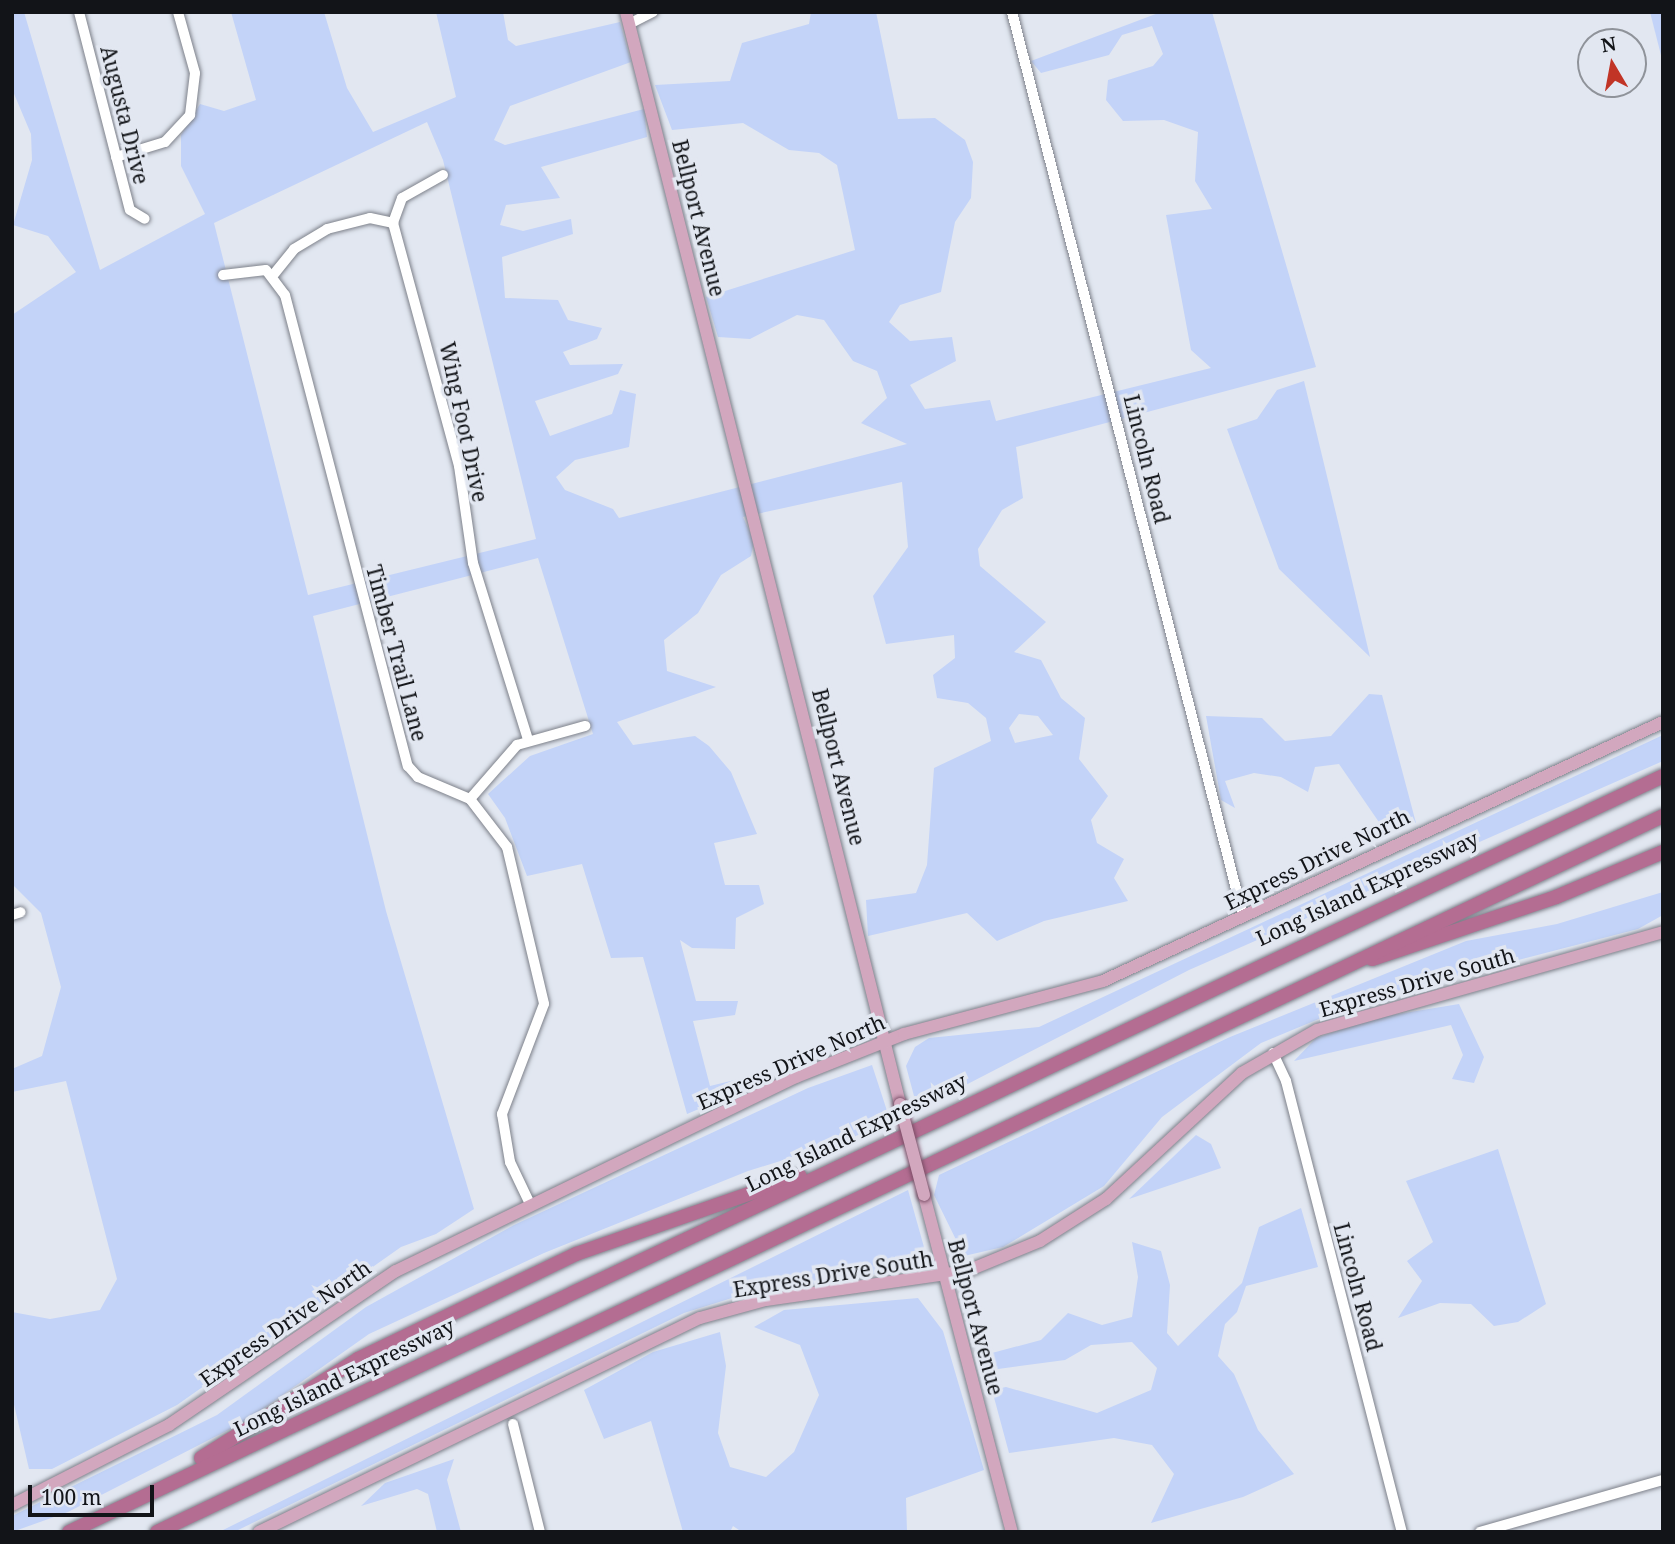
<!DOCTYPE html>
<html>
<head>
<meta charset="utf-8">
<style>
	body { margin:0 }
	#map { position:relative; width:1675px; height:1544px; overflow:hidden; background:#e2e7f1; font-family:"Noto Serif",serif }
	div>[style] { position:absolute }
	.green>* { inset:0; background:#c3d3f8 }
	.roads { filter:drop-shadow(0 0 2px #7d818a) drop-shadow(0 0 2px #7d818a) }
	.minor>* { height:10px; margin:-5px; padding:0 5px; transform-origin:5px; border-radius:5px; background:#fff }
	.major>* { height:12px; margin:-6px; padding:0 6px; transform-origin:6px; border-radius:6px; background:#d2a7be }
	.highway>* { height:14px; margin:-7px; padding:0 7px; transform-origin:7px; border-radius:7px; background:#b46d92 }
	.bridges { filter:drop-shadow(0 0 2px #7b4e67) drop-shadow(0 0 2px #7b4e67) }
	.major-bridge>* { height:12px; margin:-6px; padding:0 6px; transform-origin:6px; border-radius:6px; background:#d2a7be }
	span { translate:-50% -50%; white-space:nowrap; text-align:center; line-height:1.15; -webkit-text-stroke:7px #e2e7f1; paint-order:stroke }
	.street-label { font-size:21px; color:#121418 }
	.frame { position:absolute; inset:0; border:14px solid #121418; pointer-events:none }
	.north { position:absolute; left:1577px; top:28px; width:70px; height:70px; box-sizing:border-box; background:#e2e7f1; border:2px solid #8f939a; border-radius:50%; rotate:350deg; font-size:19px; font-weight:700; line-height:28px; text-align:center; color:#121418 }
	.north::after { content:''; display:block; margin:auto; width:24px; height:32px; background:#c13426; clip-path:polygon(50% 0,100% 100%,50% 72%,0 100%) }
	.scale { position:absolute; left:28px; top:1485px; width:126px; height:32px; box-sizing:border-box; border:4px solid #121418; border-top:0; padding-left:9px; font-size:21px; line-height:24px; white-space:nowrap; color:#121418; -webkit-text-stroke:5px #e2e7f1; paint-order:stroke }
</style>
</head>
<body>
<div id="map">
	<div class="green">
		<div style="clip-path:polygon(evenodd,12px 12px,24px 12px,100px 270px,205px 214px,181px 166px,181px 135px,200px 104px,224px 111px,256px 100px,231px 12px,324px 12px,347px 88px,373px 132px,456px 97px,436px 12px,503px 12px,508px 40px,516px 46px,620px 22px,631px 62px,510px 106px,494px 140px,505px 145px,644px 109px,647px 137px,541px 167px,560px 198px,506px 205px,500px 225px,523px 231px,571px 219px,573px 234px,502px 257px,505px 298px,558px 300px,568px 320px,602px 328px,597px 339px,563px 352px,570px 365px,623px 364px,618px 374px,535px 401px,550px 436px,612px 414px,620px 390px,636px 394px,629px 447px,575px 460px,556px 477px,565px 490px,613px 509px,619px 518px,907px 444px,861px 423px,887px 398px,877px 371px,853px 361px,824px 320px,797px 315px,750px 339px,718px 337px,706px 297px,855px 250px,837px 165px,819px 153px,789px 150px,743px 123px,672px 130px,655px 85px,730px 81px,742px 43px,809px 24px,811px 12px,876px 12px,898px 119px,935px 118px,965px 140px,973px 162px,971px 198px,955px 222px,941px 292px,900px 305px,889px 322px,910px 341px,952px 337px,956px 361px,910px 385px,925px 409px,990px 400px,996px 421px,1211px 368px,1191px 350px,1166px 215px,1212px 209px,1195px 181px,1198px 132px,1164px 120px,1123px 121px,1106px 100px,1108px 80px,1153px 66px,1163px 54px,1152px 26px,1122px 35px,1109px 55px,1041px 73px,1031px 61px,1161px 12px,1212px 12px,1316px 367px,1016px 447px,1023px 498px,1002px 510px,978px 549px,980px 566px,1046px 622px,1014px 652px,1041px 660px,1061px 698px,1085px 718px,1079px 759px,1108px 796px,1091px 820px,1097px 843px,1124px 859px,1114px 878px,1128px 901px,1044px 921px,997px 941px,967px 913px,868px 936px,866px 900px,916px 893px,927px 865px,934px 768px,991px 741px,986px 718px,968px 703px,937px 698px,933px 675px,955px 658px,954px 635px,886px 644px,873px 596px,908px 547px,902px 482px,743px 517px,754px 541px,751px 556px,721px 575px,698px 613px,664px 640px,667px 671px,716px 687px,617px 722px,633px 745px,695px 736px,709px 746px,731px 772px,757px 834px,714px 843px,725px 885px,759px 885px,764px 904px,736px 918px,735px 949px,692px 948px,680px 940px,696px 1001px,738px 1001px,735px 1015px,693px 1021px,710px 1086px,755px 1075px,760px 1083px,687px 1114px,643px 957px,611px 958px,582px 864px,527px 876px,505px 818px,488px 794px,530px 756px,593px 734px,538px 558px,313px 616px,386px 911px,474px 1209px,436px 1234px,401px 1247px,177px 1405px,52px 1469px,29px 1469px,12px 1396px,12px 1312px,50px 1319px,100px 1310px,117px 1279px,66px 1081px,12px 1092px,12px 1069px,42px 1056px,61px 987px,41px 913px,12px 884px,12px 315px,76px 272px,48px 236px,13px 225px,32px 160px,31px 134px,12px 89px,12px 12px,427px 122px,443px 160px,536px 539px,308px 595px,214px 223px,427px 122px,12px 12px,1019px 714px,1038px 716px,1053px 735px,1015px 743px,1009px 728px,1019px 714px)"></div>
		<div style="clip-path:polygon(1650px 12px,1663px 12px,1663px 63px)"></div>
		<div style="clip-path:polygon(1304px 381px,1340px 530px,1370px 657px,1279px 569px,1227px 429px,1257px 419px,1277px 390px)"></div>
		<div style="clip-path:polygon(1369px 694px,1382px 695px,1416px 823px,1383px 828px,1339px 764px,1315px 767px,1308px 792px,1281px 777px,1254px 773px,1225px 781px,1235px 808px,1221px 800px,1206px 716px,1262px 718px,1285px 741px,1331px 736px)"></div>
		<div style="clip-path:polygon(1663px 735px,1663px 761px,1189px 970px,923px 1107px,914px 1096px,906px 1066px,915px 1047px,929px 1038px,1039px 1027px)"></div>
		<div style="clip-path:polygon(1663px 892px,1663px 915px,1638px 929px,1367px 999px,1261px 1043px,1162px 1117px,1104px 1186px,1003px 1247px,964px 1256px,934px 1195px,939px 1175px,1230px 1037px,1466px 941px,1557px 924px)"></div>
		<div style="clip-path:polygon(1459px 1004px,1484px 1057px,1474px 1083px,1452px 1079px,1463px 1055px,1451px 1025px,1294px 1061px,1316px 1038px,1380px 1017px)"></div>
		<div style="clip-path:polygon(872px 1065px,892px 1126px,748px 1171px,544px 1253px,369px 1334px,246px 1421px,68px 1512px,12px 1532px,12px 1516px,217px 1415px,366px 1307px,514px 1225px,808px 1088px)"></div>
		<div style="clip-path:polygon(1196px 1135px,1211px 1144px,1221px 1168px,1129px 1199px)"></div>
		<div style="clip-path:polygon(1498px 1149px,1546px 1304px,1518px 1322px,1494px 1326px,1471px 1304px,1440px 1303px,1398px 1318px,1422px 1281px,1407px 1261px,1433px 1242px,1406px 1181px)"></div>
		<div style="clip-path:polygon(908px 1190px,929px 1265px,735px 1297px,684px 1313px,234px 1532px,219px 1532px)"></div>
		<div style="clip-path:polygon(1301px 1208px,1318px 1267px,1246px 1286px,1237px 1312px,1225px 1324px,1218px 1356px,1234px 1374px,1258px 1430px,1294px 1474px,1243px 1497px,1151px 1523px,1174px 1474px,1152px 1445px,1114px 1438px,1009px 1453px,992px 1390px,1006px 1387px,1097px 1413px,1151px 1390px,1157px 1368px,1132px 1342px,1091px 1345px,1065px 1360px,991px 1370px,992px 1353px,1041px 1340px,1068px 1313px,1102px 1325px,1132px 1317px,1138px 1277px,1132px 1242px,1161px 1251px,1170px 1285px,1167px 1333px,1178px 1346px,1242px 1283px,1259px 1227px)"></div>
		<div style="clip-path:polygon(918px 1298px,943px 1331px,984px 1470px,906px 1498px,907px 1532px,742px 1532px,733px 1526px,730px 1532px,683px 1532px,651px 1421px,604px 1439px,584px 1390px,653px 1352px,720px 1332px,726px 1366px,718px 1433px,730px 1467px,766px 1477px,794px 1452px,819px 1395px,800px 1345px,754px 1327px,784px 1310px)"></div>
		<div style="clip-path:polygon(454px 1459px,447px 1480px,461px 1532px,437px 1532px,428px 1494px,417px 1489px,361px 1506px,385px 1483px)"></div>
	</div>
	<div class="roads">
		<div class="minor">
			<div style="left:79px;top:12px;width:204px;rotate:75.6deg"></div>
			<div style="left:130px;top:210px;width:17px;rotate:31deg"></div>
			<div style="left:1012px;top:12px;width:933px;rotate:75.67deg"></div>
			<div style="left:629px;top:24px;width:27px;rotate:-27deg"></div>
			<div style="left:116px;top:157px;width:51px;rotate:-17deg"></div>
			<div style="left:165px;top:142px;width:37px;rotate:-47deg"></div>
			<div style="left:190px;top:115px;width:42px;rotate:-83.2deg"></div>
			<div style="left:195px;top:73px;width:63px;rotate:-105.6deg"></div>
			<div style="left:443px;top:175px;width:47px;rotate:150.7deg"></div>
			<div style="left:402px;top:198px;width:27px;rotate:110deg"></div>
			<div style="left:393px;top:223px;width:252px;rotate:74.8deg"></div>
			<div style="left:459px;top:466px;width:98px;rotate:81.8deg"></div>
			<div style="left:473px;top:563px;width:185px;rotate:72.7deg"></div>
			<div style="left:274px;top:274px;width:32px;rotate:-51deg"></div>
			<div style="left:294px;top:249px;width:39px;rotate:-31deg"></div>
			<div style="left:327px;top:229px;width:44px;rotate:-14.3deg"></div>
			<div style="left:370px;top:218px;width:24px;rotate:12deg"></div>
			<div style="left:223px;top:275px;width:43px;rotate:-6.6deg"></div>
			<div style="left:266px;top:270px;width:31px;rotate:53deg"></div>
			<div style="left:285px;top:295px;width:487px;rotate:75.4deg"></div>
			<div style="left:408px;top:766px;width:15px;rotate:48deg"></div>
			<div style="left:418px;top:777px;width:56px;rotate:22.9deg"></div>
			<div style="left:470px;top:799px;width:61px;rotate:52.4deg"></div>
			<div style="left:507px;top:847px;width:161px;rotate:76.7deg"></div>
			<div style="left:544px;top:1004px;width:118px;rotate:110.9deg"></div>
			<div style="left:502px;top:1114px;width:49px;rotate:80.5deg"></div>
			<div style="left:510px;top:1162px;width:47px;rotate:64.5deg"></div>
			<div style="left:470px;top:799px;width:72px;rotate:-49deg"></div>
			<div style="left:517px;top:745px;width:71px;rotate:-15.6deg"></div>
			<div style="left:12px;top:915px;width:9px;rotate:-18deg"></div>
			<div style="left:1273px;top:1053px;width:31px;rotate:65deg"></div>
			<div style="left:1286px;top:1081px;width:466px;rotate:75.6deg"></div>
			<div style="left:513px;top:1424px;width:111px;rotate:76deg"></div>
			<div style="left:1480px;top:1532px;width:190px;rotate:-15.9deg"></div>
		</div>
		<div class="major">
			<div style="left:626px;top:12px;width:1126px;rotate:75.91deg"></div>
			<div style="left:924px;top:1195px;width:348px;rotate:75.4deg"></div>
			<div style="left:12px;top:1505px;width:176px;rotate:-27deg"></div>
			<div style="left:169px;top:1425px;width:274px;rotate:-34.2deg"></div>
			<div style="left:396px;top:1271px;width:445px;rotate:-25.9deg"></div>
			<div style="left:796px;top:1077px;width:116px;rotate:-21.7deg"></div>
			<div style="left:904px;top:1034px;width:206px;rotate:-14.9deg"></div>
			<div style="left:1103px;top:981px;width:617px;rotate:-24.82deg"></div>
			<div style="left:259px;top:1532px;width:490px;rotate:-25.9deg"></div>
			<div style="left:700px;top:1318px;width:68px;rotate:-15.3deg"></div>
			<div style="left:766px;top:1300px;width:203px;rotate:-8.2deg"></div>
			<div style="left:967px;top:1271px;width:79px;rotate:-22.3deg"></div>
			<div style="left:1040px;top:1241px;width:78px;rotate:-32.5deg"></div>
			<div style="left:1106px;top:1199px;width:185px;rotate:-42.8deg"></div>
			<div style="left:1242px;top:1073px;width:86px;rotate:-29.8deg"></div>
			<div style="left:1317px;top:1030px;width:360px;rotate:-15.8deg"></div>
		</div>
		<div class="highway">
			<div style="left:1372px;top:959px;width:194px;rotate:-18.6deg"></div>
			<div style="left:1556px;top:897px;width:116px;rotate:-22.8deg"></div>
			<div style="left:201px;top:1458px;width:186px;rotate:-32.2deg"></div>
			<div style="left:358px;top:1359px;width:242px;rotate:-25.7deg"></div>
			<div style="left:576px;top:1254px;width:237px;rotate:-19.2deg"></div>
			<div style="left:69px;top:1532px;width:1764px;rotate:-25.37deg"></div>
			<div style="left:157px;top:1532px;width:1668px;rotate:-25.43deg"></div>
		</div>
	</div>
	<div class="bridges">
		<div class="major-bridge">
			<div style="left:900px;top:1104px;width:94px;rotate:75.2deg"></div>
		</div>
	</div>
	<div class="street-label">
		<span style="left:125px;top:115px;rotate:76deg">Augusta Drive</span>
		<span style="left:699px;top:218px;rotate:76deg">Bellport Avenue</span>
		<span style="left:464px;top:422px;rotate:78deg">Wing Foot Drive</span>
		<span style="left:1147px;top:459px;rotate:76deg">Lincoln Road</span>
		<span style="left:397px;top:653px;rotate:75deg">Timber Trail Lane</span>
		<span style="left:839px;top:767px;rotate:76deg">Bellport Avenue</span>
		<span style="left:1317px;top:859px;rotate:-26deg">Express Drive North</span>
		<span style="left:1367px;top:888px;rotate:-25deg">Long Island Expressway</span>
		<span style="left:1417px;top:982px;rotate:-16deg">Express Drive South</span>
		<span style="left:791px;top:1062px;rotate:-24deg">Express Drive North</span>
		<span style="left:856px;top:1132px;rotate:-26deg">Long Island Expressway</span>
		<span style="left:833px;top:1274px;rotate:-9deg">Express Drive South</span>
		<span style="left:1358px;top:1287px;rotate:75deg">Lincoln Road</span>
		<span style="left:976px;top:1317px;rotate:75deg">Bellport Avenue</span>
		<span style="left:285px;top:1323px;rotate:-35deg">Express Drive North</span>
		<span style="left:344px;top:1377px;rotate:-26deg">Long Island Expressway</span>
	</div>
	<div class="frame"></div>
	<div class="north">N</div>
	<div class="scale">100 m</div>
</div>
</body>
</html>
